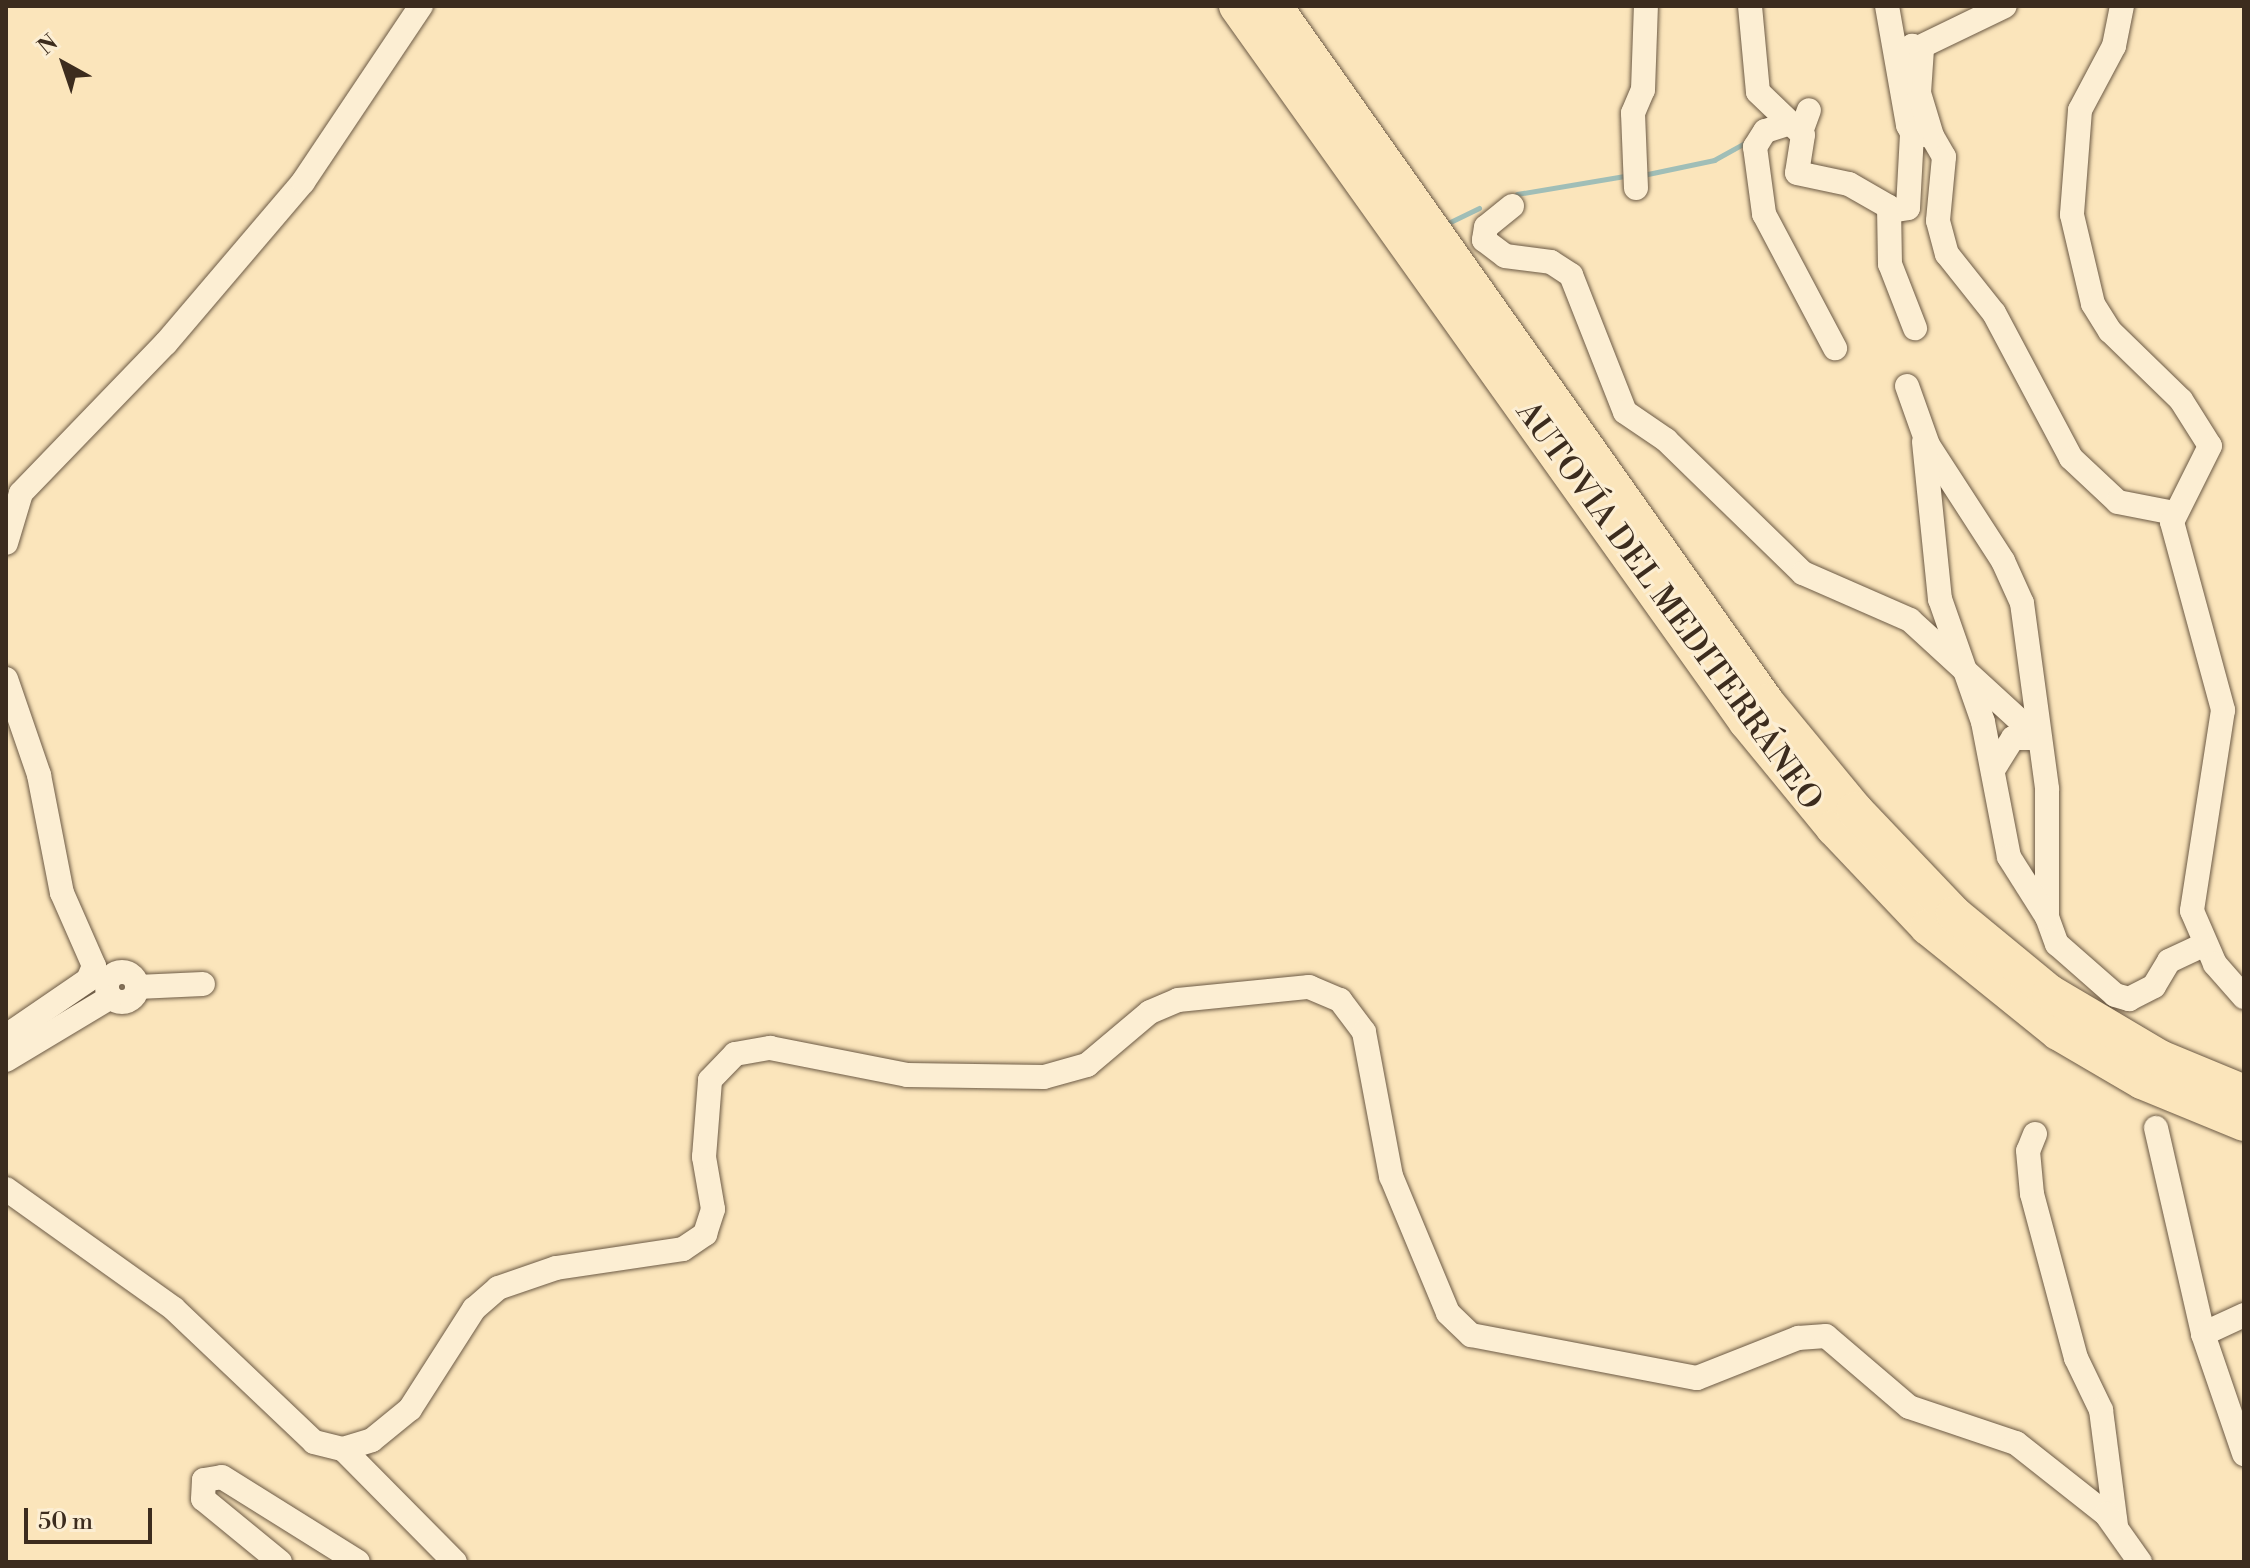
<!DOCTYPE html>
<html>
<head>
<meta charset="utf-8">
<style>
	body { margin:0 }
	#map { position:relative; width:2250px; height:1568px; overflow:hidden; background:#fbe5bb; font-family:"Libre Bodoni",serif }
	div>[style] { position:absolute }
	.stream>* { height:5px; margin:-2.5px; padding:0 2.5px; transform-origin:2.5px; border-radius:2.5px; background:#a0beb7 }
	.roads { filter:drop-shadow(0 0 2px #6c5a45) drop-shadow(0 0 2px #6c5a45) }
	.minor>* { height:24px; margin:-12px; padding:0 12px; transform-origin:12px; border-radius:12px; background:#fceed3 }
	.minor>.ring { margin:-12px; padding:0; box-sizing:content-box; background:none; border:24px solid #fceed3; border-radius:50% }
	.highway>* { height:36px; margin:-18px; padding:0 18px; transform-origin:18px; border-radius:18px; background:#fbe5bb }
	span { translate:-50% -50%; white-space:nowrap; text-align:center; line-height:1.15; -webkit-text-stroke:6px #fceed3; paint-order:stroke }
	.street-label { font-size:32px; color:#3c2c1e }
	.frame { position:absolute; inset:0; border:8px solid #3c2c1e; pointer-events:none }
	.north { position:absolute; left:24px; top:24px; width:80px; height:80px; -webkit-text-stroke:6px #fceed3; paint-order:stroke; rotate:320deg; font-size:22px; font-weight:700; line-height:32px; text-align:center; color:#3c2c1e }
	.north::after { content:''; display:block; margin:auto; width:28px; height:36px; background:#3c2c1e; clip-path:polygon(50% 0,100% 100%,50% 72%,0 100%) }
	.scale { position:absolute; left:24px; top:1508px; width:128px; height:36px; box-sizing:border-box; border:4px solid #3c2c1e; border-top:0; padding-left:10px; font-size:24px; line-height:28px; white-space:nowrap; color:#3c2c1e; -webkit-text-stroke:6px #fceed3; paint-order:stroke }
</style>
</head>
<body>
<div id="map">
	<div class="stream">
		<div style="left:1643px;top:175px;width:73px;rotate:-11.9deg"></div>
		<div style="left:1714px;top:160px;width:38px;rotate:-29deg"></div>
		<div style="left:1517px;top:194px;width:109px;rotate:-9.5deg"></div>
		<div style="left:1444px;top:225px;width:39px;rotate:-26deg"></div>
	</div>
	<div class="roads">
		<div class="minor">
			<div style="left:1750px;top:6px;width:86px;rotate:84.7deg"></div>
			<div style="left:1758px;top:92px;width:62px;rotate:43.7deg"></div>
			<div style="left:1803px;top:135px;width:38px;rotate:99deg"></div>
			<div style="left:1797px;top:173px;width:53px;rotate:11.9deg"></div>
			<div style="left:1849px;top:184px;width:46px;rotate:29.9deg"></div>
			<div style="left:1889px;top:207px;width:57px;rotate:89deg"></div>
			<div style="left:1890px;top:264px;width:69px;rotate:68.7deg"></div>
			<div style="left:1887px;top:6px;width:121px;rotate:80deg"></div>
			<div style="left:1908px;top:125px;width:9px;rotate:63deg"></div>
			<div style="left:1912px;top:133px;width:20px;rotate:9deg"></div>
			<div style="left:1932px;top:136px;width:24px;rotate:60deg"></div>
			<div style="left:1944px;top:157px;width:64px;rotate:95.4deg"></div>
			<div style="left:1938px;top:221px;width:34px;rotate:75deg"></div>
			<div style="left:1947px;top:254px;width:75px;rotate:51.5deg"></div>
			<div style="left:1994px;top:313px;width:164px;rotate:62deg"></div>
			<div style="left:2071px;top:458px;width:64px;rotate:43.1deg"></div>
			<div style="left:2118px;top:502px;width:57px;rotate:11.1deg"></div>
			<div style="left:2122px;top:6px;width:41px;rotate:101.3deg"></div>
			<div style="left:2114px;top:46px;width:72px;rotate:118deg"></div>
			<div style="left:2080px;top:110px;width:105px;rotate:94.4deg"></div>
			<div style="left:2072px;top:215px;width:91px;rotate:76.7deg"></div>
			<div style="left:2093px;top:304px;width:32px;rotate:58deg"></div>
			<div style="left:2110px;top:331px;width:99px;rotate:44.2deg"></div>
			<div style="left:2181px;top:400px;width:54px;rotate:57.8deg"></div>
			<div style="left:2210px;top:446px;width:85px;rotate:116.6deg"></div>
			<div style="left:2172px;top:522px;width:195px;rotate:74.8deg"></div>
			<div style="left:2223px;top:710px;width:203px;rotate:98.8deg"></div>
			<div style="left:2192px;top:911px;width:58px;rotate:66.5deg"></div>
			<div style="left:2215px;top:964px;width:44px;rotate:48.7deg"></div>
			<div style="left:1920px;top:47px;width:94px;rotate:-25.8deg"></div>
			<div style="left:1898px;top:61px;width:21px;rotate:-47deg"></div>
			<div style="left:1912px;top:46px;width:10px;rotate:17deg"></div>
			<div style="left:1922px;top:49px;width:44px;rotate:93.9deg"></div>
			<div style="left:1919px;top:93px;width:45px;rotate:73.2deg"></div>
			<div style="left:1787px;top:124px;width:23px;rotate:162deg"></div>
			<div style="left:1765px;top:131px;width:19px;rotate:122deg"></div>
			<div style="left:1755px;top:147px;width:68px;rotate:82.3deg"></div>
			<div style="left:1764px;top:214px;width:152px;rotate:62.1deg"></div>
			<div style="left:1801px;top:132px;width:23px;rotate:-70deg"></div>
			<div style="left:1636px;top:188px;width:75px;rotate:-92.3deg"></div>
			<div style="left:1633px;top:113px;width:25px;rotate:-67deg"></div>
			<div style="left:1643px;top:90px;width:84px;rotate:-88deg"></div>
			<div style="left:1512px;top:206px;width:33px;rotate:141deg"></div>
			<div style="left:1486px;top:227px;width:13px;rotate:99deg"></div>
			<div style="left:1484px;top:240px;width:26px;rotate:37deg"></div>
			<div style="left:1505px;top:256px;width:46px;rotate:7.4deg"></div>
			<div style="left:1551px;top:262px;width:24px;rotate:33deg"></div>
			<div style="left:1571px;top:275px;width:147px;rotate:68.5deg"></div>
			<div style="left:1625px;top:412px;width:50px;rotate:34.3deg"></div>
			<div style="left:1666px;top:440px;width:191px;rotate:44.2deg"></div>
			<div style="left:1803px;top:573px;width:117px;rotate:23.7deg"></div>
			<div style="left:1910px;top:620px;width:175px;rotate:42.5deg"></div>
			<div style="left:2039px;top:738px;width:26px;rotate:180deg"></div>
			<div style="left:2013px;top:738px;width:38px;rotate:122deg"></div>
			<div style="left:1890px;top:211px;width:18px;rotate:-9deg"></div>
			<div style="left:1908px;top:208px;width:75px;rotate:-86.9deg"></div>
			<div style="left:1907px;top:386px;width:63px;rotate:70.4deg"></div>
			<div style="left:1928px;top:445px;width:138px;rotate:57.1deg"></div>
			<div style="left:2003px;top:561px;width:46px;rotate:65.7deg"></div>
			<div style="left:2022px;top:603px;width:188px;rotate:82.3deg"></div>
			<div style="left:2047px;top:789px;width:128px;rotate:90deg"></div>
			<div style="left:2047px;top:917px;width:29px;rotate:70deg"></div>
			<div style="left:2057px;top:944px;width:77px;rotate:41.3deg"></div>
			<div style="left:2115px;top:995px;width:15px;rotate:16deg"></div>
			<div style="left:2129px;top:999px;width:28px;rotate:-27deg"></div>
			<div style="left:2154px;top:986px;width:29px;rotate:-59deg"></div>
			<div style="left:2169px;top:961px;width:38px;rotate:-25deg"></div>
			<div style="left:1924px;top:442px;width:158px;rotate:84.2deg"></div>
			<div style="left:1940px;top:599px;width:130px;rotate:70.7deg"></div>
			<div style="left:1983px;top:722px;width:137px;rotate:79.1deg"></div>
			<div style="left:2009px;top:857px;width:71px;rotate:57.7deg"></div>
			<div style="left:6px;top:543px;width:52px;rotate:-73.3deg"></div>
			<div style="left:21px;top:493px;width:209px;rotate:-46deg"></div>
			<div style="left:166px;top:343px;width:211px;rotate:-49.6deg"></div>
			<div style="left:303px;top:182px;width:212px;rotate:-56.2deg"></div>
			<div style="left:6px;top:679px;width:102px;rotate:71deg"></div>
			<div style="left:39px;top:775px;width:120px;rotate:79deg"></div>
			<div style="left:62px;top:893px;width:80px;rotate:66.3deg"></div>
			<div style="left:94px;top:966px;width:15px;rotate:113deg"></div>
			<div style="left:88px;top:980px;width:99px;rotate:145.7deg"></div>
			<div class="ring" style="left:107px;top:972px;width:6px;height:6px"></div>
			<div style="left:137px;top:987px;width:66px;rotate:-2.6deg"></div>
			<div style="left:6px;top:1060px;width:122px;rotate:-31deg"></div>
			<div style="left:2156px;top:1128px;width:211px;rotate:77.1deg"></div>
			<div style="left:2203px;top:1334px;width:127px;rotate:71.1deg"></div>
			<div style="left:2035px;top:1134px;width:18px;rotate:112deg"></div>
			<div style="left:2028px;top:1151px;width:43px;rotate:84.7deg"></div>
			<div style="left:2032px;top:1194px;width:170px;rotate:75deg"></div>
			<div style="left:2076px;top:1358px;width:58px;rotate:64.3deg"></div>
			<div style="left:2101px;top:1410px;width:116px;rotate:82.6deg"></div>
			<div style="left:6px;top:1189px;width:206px;rotate:35.5deg"></div>
			<div style="left:174px;top:1309px;width:193px;rotate:43.5deg"></div>
			<div style="left:314px;top:1442px;width:30px;rotate:14deg"></div>
			<div style="left:343px;top:1449px;width:30px;rotate:-17deg"></div>
			<div style="left:372px;top:1440px;width:49px;rotate:-39.2deg"></div>
			<div style="left:410px;top:1409px;width:119px;rotate:-57.4deg"></div>
			<div style="left:474px;top:1309px;width:32px;rotate:-41deg"></div>
			<div style="left:498px;top:1288px;width:61px;rotate:-19deg"></div>
			<div style="left:556px;top:1268px;width:128px;rotate:-8.5deg"></div>
			<div style="left:683px;top:1249px;width:27px;rotate:-34deg"></div>
			<div style="left:705px;top:1234px;width:26px;rotate:-72deg"></div>
			<div style="left:713px;top:1209px;width:53px;rotate:-99.8deg"></div>
			<div style="left:704px;top:1157px;width:77px;rotate:-85.5deg"></div>
			<div style="left:710px;top:1080px;width:36px;rotate:-46deg"></div>
			<div style="left:735px;top:1054px;width:36px;rotate:-10deg"></div>
			<div style="left:770px;top:1048px;width:140px;rotate:11.1deg"></div>
			<div style="left:907px;top:1075px;width:137px;rotate:0.8deg"></div>
			<div style="left:1044px;top:1077px;width:45px;rotate:-15.6deg"></div>
			<div style="left:1087px;top:1065px;width:82px;rotate:-40.1deg"></div>
			<div style="left:1150px;top:1012px;width:30px;rotate:-23deg"></div>
			<div style="left:1178px;top:1000px;width:132px;rotate:-5.7deg"></div>
			<div style="left:1309px;top:987px;width:34px;rotate:23deg"></div>
			<div style="left:1340px;top:1000px;width:40px;rotate:53deg"></div>
			<div style="left:1364px;top:1032px;width:147px;rotate:79.4deg"></div>
			<div style="left:1391px;top:1176px;width:148px;rotate:67.4deg"></div>
			<div style="left:1448px;top:1313px;width:32px;rotate:44deg"></div>
			<div style="left:1471px;top:1335px;width:230px;rotate:10.8deg"></div>
			<div style="left:1697px;top:1378px;width:109px;rotate:-21.6deg"></div>
			<div style="left:1798px;top:1338px;width:28px;rotate:-4deg"></div>
			<div style="left:1826px;top:1336px;width:109px;rotate:40.5deg"></div>
			<div style="left:1909px;top:1407px;width:113px;rotate:18.6deg"></div>
			<div style="left:2016px;top:1443px;width:115px;rotate:38.3deg"></div>
			<div style="left:2106px;top:1514px;width:59px;rotate:54.7deg"></div>
			<div style="left:2203px;top:1334px;width:45px;rotate:-24.9deg"></div>
			<div style="left:343px;top:1449px;width:159px;rotate:45.3deg"></div>
			<div style="left:280px;top:1562px;width:99px;rotate:-140.7deg"></div>
			<div style="left:203px;top:1499px;width:19px;rotate:-87deg"></div>
			<div style="left:204px;top:1480px;width:18px;rotate:-9deg"></div>
			<div style="left:222px;top:1477px;width:160px;rotate:32deg"></div>
		</div>
		<div class="highway">
			<div style="left:1237px;top:6px;width:879px;rotate:54.54deg"></div>
			<div style="left:1747px;top:722px;width:137px;rotate:50.6deg"></div>
			<div style="left:1834px;top:828px;width:137px;rotate:46.5deg"></div>
			<div style="left:1928px;top:927px;width:167px;rotate:38.9deg"></div>
			<div style="left:2058px;top:1032px;width:97px;rotate:30.3deg"></div>
			<div style="left:2142px;top:1081px;width:110px;rotate:22.4deg"></div>
			<div style="left:1274px;top:6px;width:852px;rotate:54.74deg"></div>
			<div style="left:1766px;top:702px;width:140px;rotate:50.5deg"></div>
			<div style="left:1855px;top:810px;width:144px;rotate:46.4deg"></div>
			<div style="left:1954px;top:914px;width:124px;rotate:39.5deg"></div>
			<div style="left:2050px;top:993px;width:128px;rotate:30.6deg"></div>
			<div style="left:2160px;top:1058px;width:91px;rotate:22.6deg"></div>
		</div>
	</div>
	<div class="street-label">
		<span style="left:1669px;top:606px;rotate:54deg">AUTOVÍA DEL MEDITERRÁNEO</span>
	</div>
	<div class="frame"></div>
	<div class="north">N</div>
	<div class="scale">50 m</div>
</div>
</body>
</html>
